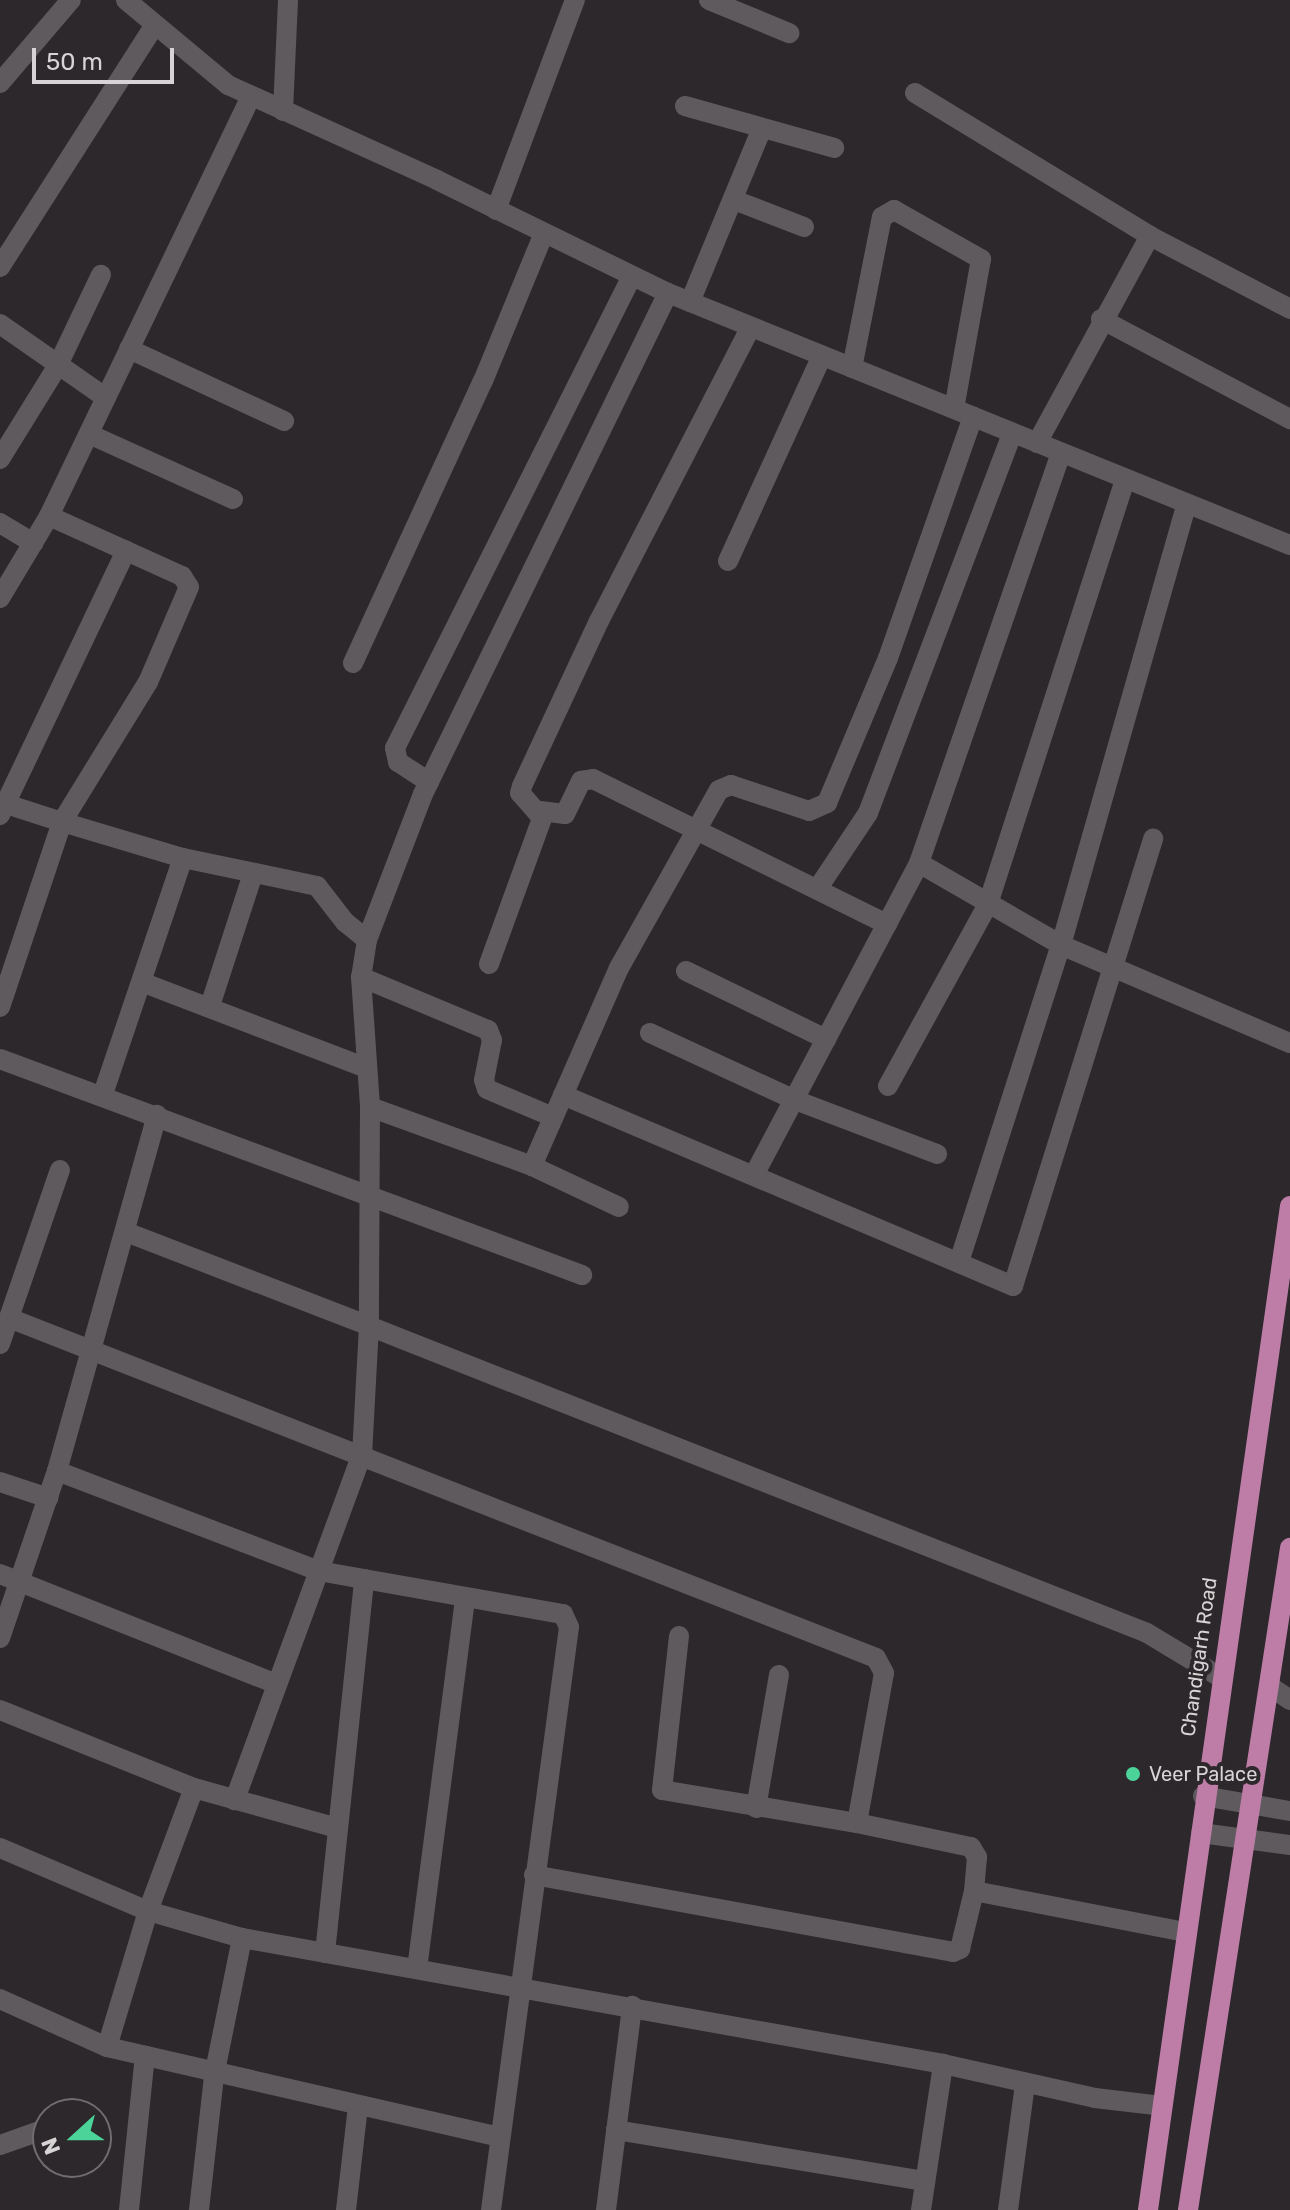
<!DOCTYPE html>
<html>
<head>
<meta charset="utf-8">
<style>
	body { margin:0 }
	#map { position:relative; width:1290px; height:2210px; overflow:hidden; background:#2c282b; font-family:Rubik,sans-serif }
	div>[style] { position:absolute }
	.minor>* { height:20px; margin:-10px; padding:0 10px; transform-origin:10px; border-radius:10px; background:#5f5a5d }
	.major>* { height:20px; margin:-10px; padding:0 10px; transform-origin:10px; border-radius:10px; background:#bd7da7 }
	.dots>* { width:22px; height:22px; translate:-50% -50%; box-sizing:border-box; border:4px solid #2c282b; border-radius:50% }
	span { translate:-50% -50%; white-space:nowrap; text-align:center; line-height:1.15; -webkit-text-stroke:8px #2c282b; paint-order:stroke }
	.street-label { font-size:20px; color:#d7d4d5 }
	.poi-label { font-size:20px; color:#d7d4d5 }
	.left { translate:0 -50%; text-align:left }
	.north { position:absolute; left:32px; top:2098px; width:80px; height:80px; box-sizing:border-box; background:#2c282b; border:2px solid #706d6f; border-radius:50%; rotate:249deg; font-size:22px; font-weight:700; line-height:32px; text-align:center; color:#d7d4d5 }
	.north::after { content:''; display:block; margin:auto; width:28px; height:36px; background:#4cd39a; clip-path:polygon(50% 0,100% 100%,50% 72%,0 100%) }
	.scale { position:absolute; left:32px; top:48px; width:142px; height:36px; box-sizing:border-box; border:4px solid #d7d4d5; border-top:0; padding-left:10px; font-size:24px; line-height:28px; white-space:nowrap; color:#d7d4d5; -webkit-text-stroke:6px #2c282b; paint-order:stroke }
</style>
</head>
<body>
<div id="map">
	<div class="minor">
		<div style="left:126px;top:0;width:133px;rotate:39.8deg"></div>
		<div style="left:228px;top:85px;width:230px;rotate:24.4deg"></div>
		<div style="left:437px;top:180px;width:257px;rotate:26.1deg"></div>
		<div style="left:668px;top:293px;width:671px;rotate:22.06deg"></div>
		<div style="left:709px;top:0;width:87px;rotate:22.4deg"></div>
		<div style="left:0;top:83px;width:109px;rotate:-49.5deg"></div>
		<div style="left:915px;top:93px;width:275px;rotate:31.3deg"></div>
		<div style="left:1150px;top:236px;width:158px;rotate:27.5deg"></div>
		<div style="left:685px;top:106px;width:155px;rotate:15.7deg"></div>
		<div style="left:283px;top:111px;width:111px;rotate:-87.4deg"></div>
		<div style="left:734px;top:200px;width:75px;rotate:21.1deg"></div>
		<div style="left:496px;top:210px;width:224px;rotate:-69.4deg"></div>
		<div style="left:0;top:267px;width:287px;rotate:-57.4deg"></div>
		<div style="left:668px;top:293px;width:558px;rotate:116.06deg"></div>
		<div style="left:423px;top:794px;width:156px;rotate:111deg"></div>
		<div style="left:367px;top:940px;width:37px;rotate:99deg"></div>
		<div style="left:361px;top:977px;width:130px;rotate:86deg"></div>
		<div style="left:370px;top:1107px;width:219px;rotate:90.3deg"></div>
		<div style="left:369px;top:1326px;width:836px;rotate:21.53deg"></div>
		<div style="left:1147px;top:1633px;width:85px;rotate:31.1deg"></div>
		<div style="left:690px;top:302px;width:188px;rotate:-67.5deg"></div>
		<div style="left:1101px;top:319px;width:214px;rotate:27.9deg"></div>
		<div style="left:0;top:324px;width:129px;rotate:34.9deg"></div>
		<div style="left:129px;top:349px;width:171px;rotate:24.9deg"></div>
		<div style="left:852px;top:368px;width:154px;rotate:-78.8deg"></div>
		<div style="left:882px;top:217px;width:14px;rotate:-30deg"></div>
		<div style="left:894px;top:210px;width:100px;rotate:29.4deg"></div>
		<div style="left:981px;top:259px;width:152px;rotate:100.2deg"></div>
		<div style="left:89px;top:434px;width:158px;rotate:24.3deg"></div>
		<div style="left:1037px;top:443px;width:236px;rotate:-61.4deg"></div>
		<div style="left:0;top:459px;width:110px;rotate:-58.3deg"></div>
		<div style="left:58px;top:365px;width:100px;rotate:-64.5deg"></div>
		<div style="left:49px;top:516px;width:146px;rotate:24.3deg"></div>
		<div style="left:182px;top:576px;width:13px;rotate:58deg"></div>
		<div style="left:189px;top:587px;width:103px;rotate:113.3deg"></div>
		<div style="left:148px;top:682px;width:164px;rotate:121.6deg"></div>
		<div style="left:62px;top:822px;width:126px;rotate:16.6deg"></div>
		<div style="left:183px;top:858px;width:137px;rotate:11.8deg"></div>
		<div style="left:317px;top:886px;width:46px;rotate:52.1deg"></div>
		<div style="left:345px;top:922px;width:28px;rotate:39deg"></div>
		<div style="left:0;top:523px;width:39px;rotate:31deg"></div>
		<div style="left:728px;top:561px;width:226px;rotate:-65.4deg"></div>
		<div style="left:0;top:598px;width:96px;rotate:-59.1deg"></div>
		<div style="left:49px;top:516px;width:465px;rotate:-64.3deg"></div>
		<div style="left:353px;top:663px;width:311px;rotate:-65.3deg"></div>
		<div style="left:483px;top:381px;width:160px;rotate:-67.6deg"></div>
		<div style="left:429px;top:782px;width:37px;rotate:-147deg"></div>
		<div style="left:398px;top:762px;width:14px;rotate:-102deg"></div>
		<div style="left:395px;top:748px;width:528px;rotate:-63.34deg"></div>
		<div style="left:0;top:802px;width:65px;rotate:17.9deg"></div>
		<div style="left:62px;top:822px;width:195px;rotate:108.5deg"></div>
		<div style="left:540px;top:811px;width:25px;rotate:7deg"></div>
		<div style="left:565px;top:814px;width:37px;rotate:-64deg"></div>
		<div style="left:581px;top:781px;width:12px;rotate:-9deg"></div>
		<div style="left:593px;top:779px;width:328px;rotate:26.3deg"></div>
		<div style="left:0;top:815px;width:293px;rotate:-64.5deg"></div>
		<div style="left:919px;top:863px;width:164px;rotate:30deg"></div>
		<div style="left:1061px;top:945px;width:249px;rotate:23.2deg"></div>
		<div style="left:818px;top:888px;width:90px;rotate:-56.3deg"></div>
		<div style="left:868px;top:813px;width:406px;rotate:-69.2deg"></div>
		<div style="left:489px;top:964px;width:155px;rotate:-70deg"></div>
		<div style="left:542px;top:818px;width:33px;rotate:-131deg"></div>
		<div style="left:520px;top:793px;width:7px;rotate:-74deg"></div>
		<div style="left:522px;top:786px;width:182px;rotate:-65deg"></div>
		<div style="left:599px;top:621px;width:331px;rotate:-62.7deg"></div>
		<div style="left:686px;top:971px;width:156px;rotate:25.9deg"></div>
		<div style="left:361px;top:977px;width:138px;rotate:22.7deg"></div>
		<div style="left:488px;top:1030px;width:11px;rotate:68deg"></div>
		<div style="left:492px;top:1040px;width:41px;rotate:101.3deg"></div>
		<div style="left:484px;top:1080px;width:9px;rotate:72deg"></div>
		<div style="left:487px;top:1089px;width:72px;rotate:23deg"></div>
		<div style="left:144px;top:983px;width:235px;rotate:20.9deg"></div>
		<div style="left:210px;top:1006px;width:139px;rotate:-72deg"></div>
		<div style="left:650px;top:1033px;width:160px;rotate:24.8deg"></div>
		<div style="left:795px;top:1100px;width:152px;rotate:20.8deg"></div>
		<div style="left:0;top:1059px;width:621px;rotate:20.36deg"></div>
		<div style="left:888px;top:1086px;width:208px;rotate:-61.2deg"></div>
		<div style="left:988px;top:904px;width:447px;rotate:-72.1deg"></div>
		<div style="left:103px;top:1094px;width:249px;rotate:-71.3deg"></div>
		<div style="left:563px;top:1095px;width:489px;rotate:23deg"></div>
		<div style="left:1013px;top:1286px;width:469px;rotate:-72.6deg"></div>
		<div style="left:370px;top:1107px;width:172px;rotate:20deg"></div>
		<div style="left:532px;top:1166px;width:216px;rotate:-66.3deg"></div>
		<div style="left:619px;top:968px;width:204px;rotate:-60.7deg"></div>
		<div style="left:719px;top:790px;width:13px;rotate:-23deg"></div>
		<div style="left:731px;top:785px;width:82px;rotate:18.4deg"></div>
		<div style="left:809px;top:811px;width:20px;rotate:-24deg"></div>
		<div style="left:827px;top:803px;width:157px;rotate:-67.2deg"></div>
		<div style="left:888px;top:658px;width:256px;rotate:-70.6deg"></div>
		<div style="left:532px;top:1166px;width:96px;rotate:25.2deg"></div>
		<div style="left:754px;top:1175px;width:353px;rotate:-62.1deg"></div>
		<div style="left:919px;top:863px;width:434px;rotate:-70.9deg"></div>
		<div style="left:126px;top:1232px;width:261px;rotate:21.1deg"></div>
		<div style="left:369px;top:1326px;width:128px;rotate:93.1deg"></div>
		<div style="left:362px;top:1454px;width:369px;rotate:110.2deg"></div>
		<div style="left:959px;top:1262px;width:333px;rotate:-72.2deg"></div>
		<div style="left:1061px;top:945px;width:459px;rotate:-74.1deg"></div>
		<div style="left:9px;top:1318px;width:931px;rotate:21.41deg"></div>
		<div style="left:876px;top:1658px;width:17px;rotate:62deg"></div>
		<div style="left:884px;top:1673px;width:152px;rotate:100.2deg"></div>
		<div style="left:857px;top:1823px;width:116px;rotate:11.9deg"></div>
		<div style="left:971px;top:1847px;width:12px;rotate:59deg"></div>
		<div style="left:977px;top:1857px;width:34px;rotate:95deg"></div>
		<div style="left:0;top:1344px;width:184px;rotate:-71deg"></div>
		<div style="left:57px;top:1471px;width:370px;rotate:-74.3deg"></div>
		<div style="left:0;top:1482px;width:51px;rotate:18.4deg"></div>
		<div style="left:0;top:1574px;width:297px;rotate:21.7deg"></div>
		<div style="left:679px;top:1636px;width:155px;rotate:96.3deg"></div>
		<div style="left:662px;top:1790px;width:198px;rotate:9.6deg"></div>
		<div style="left:0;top:1638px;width:176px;rotate:-71.2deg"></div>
		<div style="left:57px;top:1471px;width:280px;rotate:20.9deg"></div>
		<div style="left:319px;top:1571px;width:46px;rotate:10.1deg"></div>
		<div style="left:1271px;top:1687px;width:23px;rotate:34deg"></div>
		<div style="left:0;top:1710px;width:209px;rotate:21.9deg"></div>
		<div style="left:194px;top:1788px;width:145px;rotate:15.6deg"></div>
		<div style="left:1203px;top:1796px;width:88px;rotate:9.8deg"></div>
		<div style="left:756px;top:1808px;width:135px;rotate:-80.2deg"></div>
		<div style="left:1201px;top:1833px;width:90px;rotate:7.7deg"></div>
		<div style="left:0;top:1848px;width:161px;rotate:23.1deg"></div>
		<div style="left:148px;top:1911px;width:98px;rotate:16deg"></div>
		<div style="left:242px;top:1938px;width:712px;rotate:10.19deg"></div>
		<div style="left:943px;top:2064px;width:156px;rotate:12.6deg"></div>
		<div style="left:1095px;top:2098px;width:67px;rotate:6.8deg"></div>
		<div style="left:534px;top:1875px;width:426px;rotate:10.4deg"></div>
		<div style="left:953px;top:1952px;width:8px;rotate:-23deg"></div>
		<div style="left:960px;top:1949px;width:60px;rotate:-76.4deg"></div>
		<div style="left:974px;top:1891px;width:215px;rotate:11deg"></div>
		<div style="left:325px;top:1953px;width:376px;rotate:-84deg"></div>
		<div style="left:364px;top:1579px;width:202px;rotate:10deg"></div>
		<div style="left:563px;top:1614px;width:14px;rotate:65deg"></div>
		<div style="left:569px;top:1627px;width:588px;rotate:97.62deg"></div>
		<div style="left:417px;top:1969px;width:374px;rotate:-82.6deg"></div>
		<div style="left:0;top:1999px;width:117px;rotate:24.2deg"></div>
		<div style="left:107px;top:2047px;width:403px;rotate:12.9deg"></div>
		<div style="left:107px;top:2047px;width:142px;rotate:-73.2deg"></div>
		<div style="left:148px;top:1911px;width:131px;rotate:-69.5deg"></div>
		<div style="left:616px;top:2130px;width:313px;rotate:9.4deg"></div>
		<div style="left:0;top:2145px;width:51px;rotate:-19.5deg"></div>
		<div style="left:129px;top:2210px;width:155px;rotate:-84.1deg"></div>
		<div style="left:199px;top:2210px;width:135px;rotate:-83.6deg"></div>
		<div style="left:214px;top:2076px;width:141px;rotate:-78.5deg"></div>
		<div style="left:346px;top:2210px;width:105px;rotate:-83.4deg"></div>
		<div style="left:606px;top:2210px;width:206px;rotate:-82.7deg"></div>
		<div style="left:921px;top:2210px;width:148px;rotate:-81.4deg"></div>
		<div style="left:1008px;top:2210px;width:126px;rotate:-82.3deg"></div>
	</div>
	<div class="major">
		<div style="left:1148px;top:2210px;width:1014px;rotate:-81.95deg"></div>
		<div style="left:1188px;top:2210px;width:670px;rotate:-81.24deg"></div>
	</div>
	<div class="dots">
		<div style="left:1133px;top:1774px;background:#4cd39a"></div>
	</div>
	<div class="street-label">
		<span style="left:1199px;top:1657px;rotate:-82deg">Chandigarh Road</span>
	</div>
	<div class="poi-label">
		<span class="left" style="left:1149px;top:1774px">Veer Palace</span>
	</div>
	<div class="north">N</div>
	<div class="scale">50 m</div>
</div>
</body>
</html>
